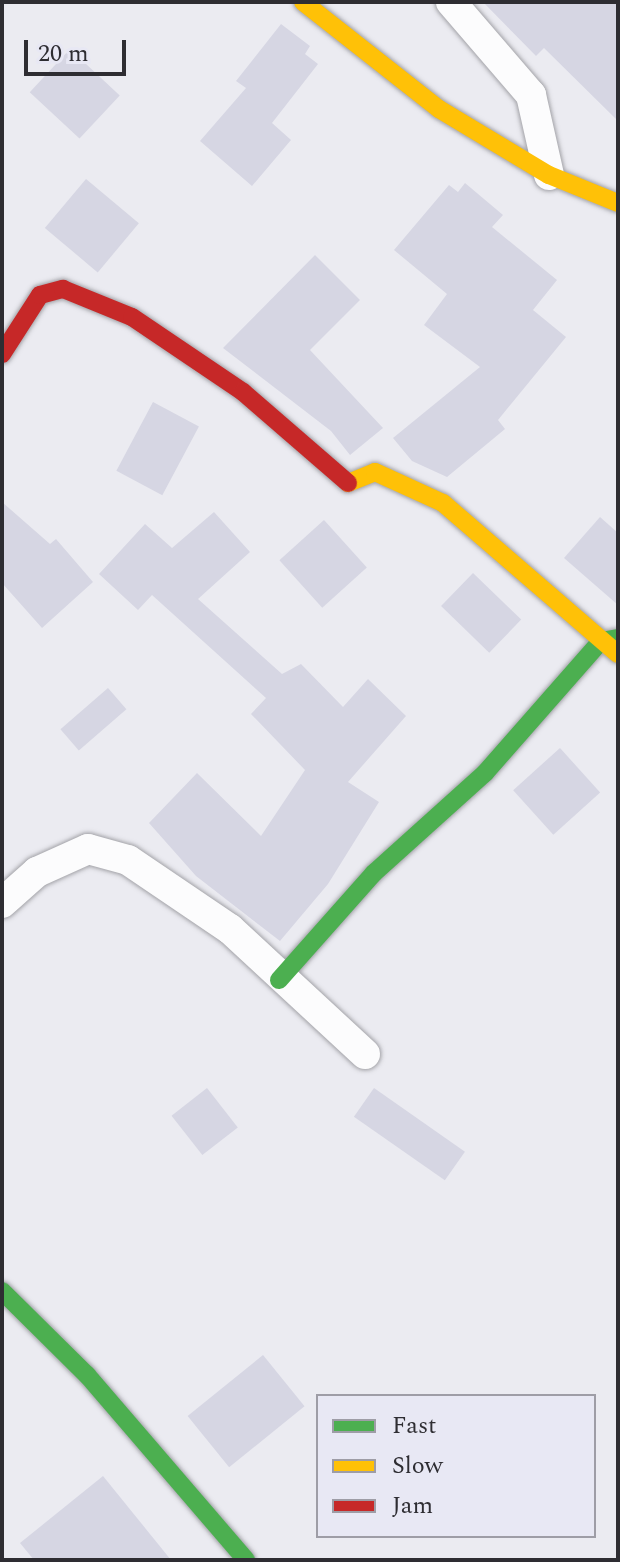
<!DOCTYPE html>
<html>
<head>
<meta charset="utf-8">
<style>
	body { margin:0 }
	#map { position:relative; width:620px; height:1562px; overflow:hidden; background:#ebebf1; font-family:Spectral,serif }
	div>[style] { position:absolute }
	.building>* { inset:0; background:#d6d6e3; transform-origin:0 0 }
	.roads { filter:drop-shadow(0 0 2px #a3a3a8) drop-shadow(0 0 2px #a3a3a8) }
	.street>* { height:30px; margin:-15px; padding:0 15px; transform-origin:15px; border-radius:15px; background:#fcfcfd }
	.fast>* { height:18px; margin:-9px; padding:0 9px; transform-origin:9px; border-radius:9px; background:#4caf50 }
	.slow>* { height:18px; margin:-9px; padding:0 9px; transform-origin:9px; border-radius:9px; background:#ffc107 }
	.jam>* { height:18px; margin:-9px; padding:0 9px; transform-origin:9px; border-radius:9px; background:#c62828 }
	span { translate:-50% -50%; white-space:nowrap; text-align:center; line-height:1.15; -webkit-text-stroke:7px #e8e8f4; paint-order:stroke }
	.frame { position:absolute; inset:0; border:4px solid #2e2d32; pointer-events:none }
	.legend { position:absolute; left:316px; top:1394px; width:280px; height:144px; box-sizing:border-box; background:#e8e8f4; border:2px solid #9e9da6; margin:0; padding:10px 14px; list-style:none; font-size:24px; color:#2e2d32 }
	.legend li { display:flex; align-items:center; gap:16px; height:40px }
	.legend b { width:40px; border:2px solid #9e9da6 }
	.scale { position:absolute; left:24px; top:40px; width:102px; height:36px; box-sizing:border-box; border:4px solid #2e2d32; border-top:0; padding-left:10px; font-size:24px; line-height:28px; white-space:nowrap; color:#2e2d32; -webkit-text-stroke:6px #e8e8f4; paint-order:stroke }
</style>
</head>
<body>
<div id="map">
	<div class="building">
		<div style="clip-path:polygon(483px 2px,618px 2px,618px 121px,544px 48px,536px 56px)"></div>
		<div style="clip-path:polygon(281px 24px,310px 46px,305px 54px,318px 64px,272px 123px,291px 140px,252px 186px,200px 141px,246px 88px,236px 81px)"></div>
		<div style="left:70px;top:49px;width:68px;height:59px;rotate:43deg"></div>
		<div style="left:86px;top:179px;width:69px;height:64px;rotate:40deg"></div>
		<div style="clip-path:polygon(465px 183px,503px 215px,492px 227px,557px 280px,533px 310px,566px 337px,498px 420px,505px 429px,447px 477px,412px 461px,393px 438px,480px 367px,424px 325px,447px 294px,394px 250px,449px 185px,458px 192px)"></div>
		<div style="clip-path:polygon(315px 255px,360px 300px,310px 350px,383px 428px,350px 455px,331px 431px,223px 348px)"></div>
		<div style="left:153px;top:402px;width:52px;height:78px;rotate:28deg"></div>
		<div style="clip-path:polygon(2px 502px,50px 544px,56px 539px,93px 582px,42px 628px,2px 583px)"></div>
		<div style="clip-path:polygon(214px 512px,250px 552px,198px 599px,282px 674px,301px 664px,343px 707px,368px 679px,406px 716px,348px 782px,379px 802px,328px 884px,280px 941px,196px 876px,149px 823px,197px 773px,261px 836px,305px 770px,251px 714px,266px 698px,152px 595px,138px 610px,99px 574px,145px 524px,172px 548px)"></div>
		<div style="clip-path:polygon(600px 517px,618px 533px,618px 605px,564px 558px)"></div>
		<div style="left:324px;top:520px;width:64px;height:60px;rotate:48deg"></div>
		<div style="left:473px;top:573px;width:67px;height:46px;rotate:44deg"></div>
		<div style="left:108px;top:688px;width:28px;height:63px;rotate:49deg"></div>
		<div style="left:560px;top:748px;width:60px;height:63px;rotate:48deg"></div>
		<div style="left:207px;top:1088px;width:50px;height:45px;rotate:52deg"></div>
		<div style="left:374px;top:1088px;width:111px;height:35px;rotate:35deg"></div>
		<div style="left:263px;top:1355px;width:66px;height:97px;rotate:51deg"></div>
		<div style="clip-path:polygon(103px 1476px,171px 1560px,34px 1560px,20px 1543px)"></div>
	</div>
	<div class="roads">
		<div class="street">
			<div style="left:451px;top:2px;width:123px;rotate:49.3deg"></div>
			<div style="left:531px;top:95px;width:82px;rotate:77.3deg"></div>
			<div style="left:2px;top:903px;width:47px;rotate:-41.5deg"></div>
			<div style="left:37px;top:872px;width:56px;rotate:-24.3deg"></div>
			<div style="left:88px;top:849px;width:41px;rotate:15.4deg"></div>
			<div style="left:128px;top:860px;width:123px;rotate:34.1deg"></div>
			<div style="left:230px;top:929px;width:184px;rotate:42.8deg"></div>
		</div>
		<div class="fast">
			<div style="left:279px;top:980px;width:143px;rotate:-48.4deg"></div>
			<div style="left:374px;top:873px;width:149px;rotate:-42deg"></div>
			<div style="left:485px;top:773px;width:176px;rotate:-48.7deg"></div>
			<div style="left:601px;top:641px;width:17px;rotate:-10deg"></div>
			<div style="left:2px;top:1291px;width:120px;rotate:44.7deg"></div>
			<div style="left:87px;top:1375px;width:244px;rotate:49.3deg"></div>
		</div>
		<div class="slow">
			<div style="left:303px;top:2px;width:173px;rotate:38.2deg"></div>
			<div style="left:439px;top:109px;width:128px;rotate:31deg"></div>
			<div style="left:549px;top:175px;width:74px;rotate:22.1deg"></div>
			<div style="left:348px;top:483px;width:29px;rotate:-22deg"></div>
			<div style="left:375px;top:472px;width:75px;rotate:24.5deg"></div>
			<div style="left:443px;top:503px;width:231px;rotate:40.8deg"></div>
		</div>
		<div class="jam">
			<div style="left:2px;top:354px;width:70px;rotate:-57.2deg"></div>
			<div style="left:40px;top:295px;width:24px;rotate:-15deg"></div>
			<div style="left:63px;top:289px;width:74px;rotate:22.1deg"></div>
			<div style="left:132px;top:317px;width:134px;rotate:34deg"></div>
			<div style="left:243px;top:392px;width:139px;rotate:40.9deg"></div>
		</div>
	</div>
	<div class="frame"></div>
	<ul class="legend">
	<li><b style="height:10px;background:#4caf50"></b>Fast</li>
	<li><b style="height:10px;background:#ffc107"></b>Slow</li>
	<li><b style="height:10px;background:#c62828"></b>Jam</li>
	</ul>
	<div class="scale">20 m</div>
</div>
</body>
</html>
